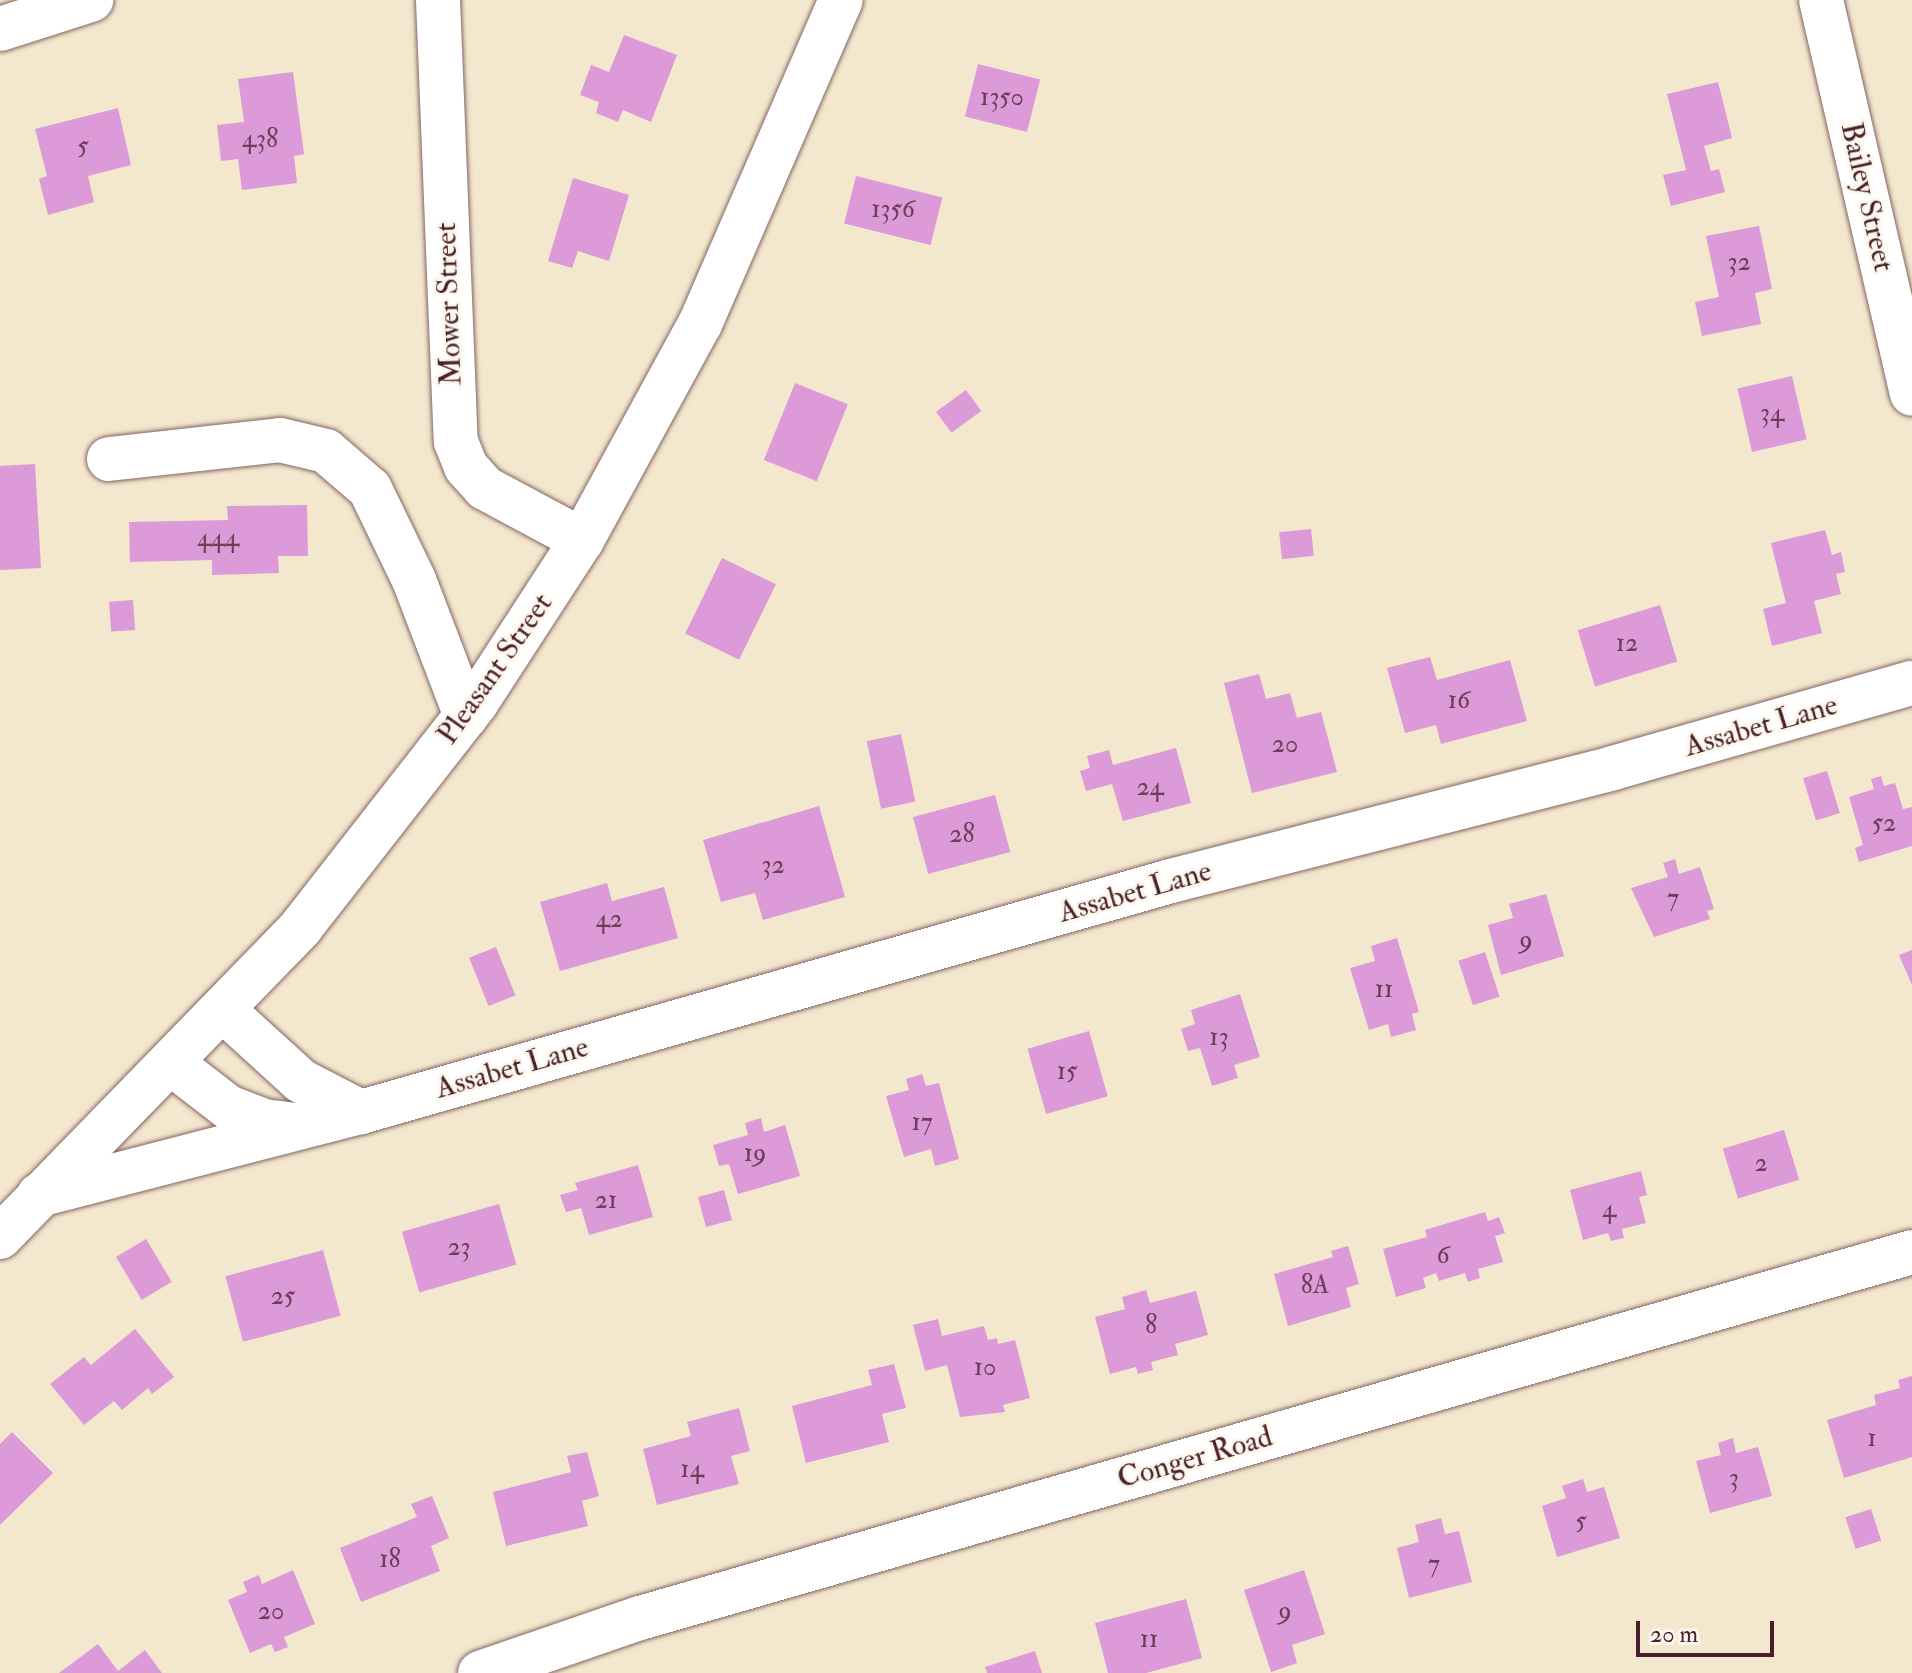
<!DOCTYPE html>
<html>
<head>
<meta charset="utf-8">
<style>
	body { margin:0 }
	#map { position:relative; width:1912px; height:1673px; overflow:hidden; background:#f3e7cd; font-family:"IM FELL Double Pica",serif }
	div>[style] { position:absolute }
	.building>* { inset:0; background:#dc9bd8; transform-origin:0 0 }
	.roads { filter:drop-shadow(0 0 2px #856564) drop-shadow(0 0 2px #856564) }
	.minor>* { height:44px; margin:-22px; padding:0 22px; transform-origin:22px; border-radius:22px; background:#fff }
	.major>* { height:44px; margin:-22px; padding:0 22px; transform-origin:22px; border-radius:22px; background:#fff }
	span { translate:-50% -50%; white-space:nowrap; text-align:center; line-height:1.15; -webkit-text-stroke:6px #fbf7ec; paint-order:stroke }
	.number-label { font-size:26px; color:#6e3e56 }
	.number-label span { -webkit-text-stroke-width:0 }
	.street-label { font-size:30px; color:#4a1f2b }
	.scale { position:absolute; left:1636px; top:1621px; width:138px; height:36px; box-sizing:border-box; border:4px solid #4a1f2b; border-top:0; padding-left:10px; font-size:24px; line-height:28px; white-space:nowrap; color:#4a1f2b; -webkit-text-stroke:6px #fbf7ec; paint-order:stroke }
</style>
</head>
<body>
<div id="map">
	<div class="building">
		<div style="clip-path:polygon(624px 35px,677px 55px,651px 122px,623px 110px,618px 122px,596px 113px,599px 102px,580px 95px,591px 65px,609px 72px)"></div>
		<div style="left:978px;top:64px;width:64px;height:54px;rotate:14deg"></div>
		<div style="clip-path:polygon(293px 72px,304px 154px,294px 156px,297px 183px,242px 190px,238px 159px,221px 161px,217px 125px,244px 122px,238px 79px)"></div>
		<div style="clip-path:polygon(1718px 82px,1732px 138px,1704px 146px,1711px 171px,1719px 169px,1725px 192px,1671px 206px,1663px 175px,1686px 170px,1667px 94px)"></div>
		<div style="clip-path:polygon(118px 108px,131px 165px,88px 176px,94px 202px,48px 215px,39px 179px,47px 176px,35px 129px)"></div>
		<div style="left:856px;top:176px;width:89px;height:49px;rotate:14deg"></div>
		<div style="clip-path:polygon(573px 178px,629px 195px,609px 261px,578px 251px,572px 268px,548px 261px)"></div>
		<div style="clip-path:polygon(1759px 226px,1772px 289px,1755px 293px,1761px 324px,1702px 336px,1695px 302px,1719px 297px,1706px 236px)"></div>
		<div style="left:1792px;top:376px;width:65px;height:56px;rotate:77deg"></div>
		<div style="left:795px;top:383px;width:57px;height:83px;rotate:22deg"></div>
		<div style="left:966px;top:390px;width:26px;height:37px;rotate:54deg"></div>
		<div style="clip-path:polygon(35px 464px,41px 568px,0 570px,0 466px)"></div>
		<div style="clip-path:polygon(307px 505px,308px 556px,278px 556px,279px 573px,212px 575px,212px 560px,130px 562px,129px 522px,228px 520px,227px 506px)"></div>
		<div style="left:1311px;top:529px;width:27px;height:32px;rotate:84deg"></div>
		<div style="clip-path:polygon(1825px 530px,1832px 555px,1841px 552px,1845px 572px,1836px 574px,1841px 594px,1814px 601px,1822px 633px,1772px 646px,1763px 609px,1786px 603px,1771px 543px)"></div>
		<div style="left:722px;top:558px;width:60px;height:84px;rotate:26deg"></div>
		<div style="left:133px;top:600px;width:30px;height:24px;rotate:86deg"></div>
		<div style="left:1660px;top:605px;width:59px;height:86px;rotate:73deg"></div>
		<div style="clip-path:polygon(1430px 657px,1437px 680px,1510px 660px,1527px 721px,1441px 744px,1436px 725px,1405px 733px,1387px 668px)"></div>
		<div style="clip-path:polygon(1259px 674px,1266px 699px,1290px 693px,1297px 718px,1321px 712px,1337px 772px,1252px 793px,1224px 683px)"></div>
		<div style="left:901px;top:734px;width:69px;height:35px;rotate:78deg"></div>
		<div style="clip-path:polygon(1176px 748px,1191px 803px,1123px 821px,1112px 784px,1086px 791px,1080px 771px,1090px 768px,1087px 756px,1109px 750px,1113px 765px)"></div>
		<div style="left:1827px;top:771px;width:44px;height:25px;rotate:73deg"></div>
		<div style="clip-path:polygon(1881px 776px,1884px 786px,1895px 783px,1903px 809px,1912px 807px,1912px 846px,1859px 862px,1855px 848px,1863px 845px,1849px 797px,1874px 789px,1871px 779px)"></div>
		<div style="left:995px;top:795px;width:59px;height:85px;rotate:75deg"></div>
		<div style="clip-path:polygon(819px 806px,845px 897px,763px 920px,755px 893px,721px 902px,703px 840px)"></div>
		<div style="clip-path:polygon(1675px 859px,1679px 874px,1700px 867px,1714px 909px,1707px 911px,1710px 919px,1654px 937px,1631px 888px,1668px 877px,1663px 863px)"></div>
		<div style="clip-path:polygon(607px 883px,612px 901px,664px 887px,678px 938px,560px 971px,540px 902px)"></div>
		<div style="clip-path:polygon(1546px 894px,1564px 956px,1501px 975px,1488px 925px,1513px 918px,1509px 904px)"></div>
		<div style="clip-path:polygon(1397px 938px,1419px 1012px,1412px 1014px,1416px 1030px,1391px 1037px,1388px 1024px,1369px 1030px,1350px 968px,1375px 961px,1371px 946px)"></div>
		<div style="left:496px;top:947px;width:52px;height:29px;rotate:68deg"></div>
		<div style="clip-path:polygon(1912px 950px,1912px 985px,1899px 955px)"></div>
		<div style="left:1485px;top:952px;width:47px;height:28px;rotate:72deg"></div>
		<div style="clip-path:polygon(1240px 994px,1260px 1057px,1234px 1065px,1238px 1078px,1212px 1086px,1200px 1048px,1188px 1051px,1181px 1029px,1195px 1024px,1191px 1010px)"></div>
		<div style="left:1089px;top:1031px;width:68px;height:64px;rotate:74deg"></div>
		<div style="clip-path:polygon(922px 1074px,926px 1086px,939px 1083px,959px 1159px,935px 1166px,931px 1149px,904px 1157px,886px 1096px,909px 1090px,906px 1079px)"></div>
		<div style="clip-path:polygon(761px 1118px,764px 1132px,785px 1125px,800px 1176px,738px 1194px,729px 1164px,719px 1166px,713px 1145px,748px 1135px,745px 1123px)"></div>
		<div style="left:1784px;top:1130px;width:52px;height:64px;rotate:73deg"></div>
		<div style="clip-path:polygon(638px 1165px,653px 1217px,589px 1235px,581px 1208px,566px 1212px,560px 1195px,578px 1190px,575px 1183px)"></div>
		<div style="clip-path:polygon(1641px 1171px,1647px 1195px,1639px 1197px,1646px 1223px,1622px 1229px,1624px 1238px,1611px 1241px,1608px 1233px,1583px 1240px,1570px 1190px)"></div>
		<div style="left:724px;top:1190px;width:31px;height:27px;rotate:75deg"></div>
		<div style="left:499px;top:1204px;width:63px;height:101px;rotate:74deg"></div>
		<div style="clip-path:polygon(1485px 1212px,1488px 1221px,1499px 1217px,1505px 1233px,1495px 1236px,1503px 1262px,1478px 1269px,1480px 1278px,1468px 1282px,1465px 1273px,1439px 1281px,1436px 1273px,1423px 1278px,1426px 1288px,1396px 1297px,1383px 1249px,1427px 1237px,1425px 1230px)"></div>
		<div style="left:146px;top:1239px;width:50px;height:35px;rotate:59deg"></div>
		<div style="clip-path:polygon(1348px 1246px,1359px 1284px,1346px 1288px,1351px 1307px,1288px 1326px,1274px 1274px,1333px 1257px,1331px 1251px)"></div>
		<div style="left:323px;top:1250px;width:68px;height:101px;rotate:75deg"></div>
		<div style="clip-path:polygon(1146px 1290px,1150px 1303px,1196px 1291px,1208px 1335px,1175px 1344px,1178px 1355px,1151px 1362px,1153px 1370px,1138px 1374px,1136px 1367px,1110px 1374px,1095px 1317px,1125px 1309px,1122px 1297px)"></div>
		<div style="clip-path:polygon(938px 1319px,942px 1336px,984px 1326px,988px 1340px,997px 1338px,998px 1344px,1015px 1340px,1030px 1398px,1003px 1405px,1005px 1412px,960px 1417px,947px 1365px,925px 1371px,913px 1325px)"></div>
		<div style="clip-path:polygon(135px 1329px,174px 1377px,152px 1394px,148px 1388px,122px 1410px,114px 1401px,84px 1425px,50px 1384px,84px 1357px,91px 1365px)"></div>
		<div style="clip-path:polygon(894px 1364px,906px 1408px,882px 1414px,889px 1442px,806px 1463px,792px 1406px,872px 1385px,868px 1370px)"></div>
		<div style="clip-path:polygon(1912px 1376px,1912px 1457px,1844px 1478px,1827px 1420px,1876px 1405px,1874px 1395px,1900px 1388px,1898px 1380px)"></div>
		<div style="clip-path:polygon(739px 1408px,750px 1451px,731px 1456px,739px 1484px,657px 1505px,643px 1449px,691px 1436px,687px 1422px)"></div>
		<div style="clip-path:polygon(12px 1432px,53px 1473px,0 1525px,0 1444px)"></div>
		<div style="clip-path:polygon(1733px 1438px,1736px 1453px,1758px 1447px,1772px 1496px,1710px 1513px,1696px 1461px,1721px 1455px,1718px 1443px)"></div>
		<div style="clip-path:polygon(587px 1452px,599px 1496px,582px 1501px,588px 1526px,506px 1546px,493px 1492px,571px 1472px,567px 1456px)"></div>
		<div style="clip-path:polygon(1583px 1479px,1587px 1492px,1604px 1487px,1620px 1538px,1557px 1557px,1542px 1506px,1566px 1498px,1562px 1486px)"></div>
		<div style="clip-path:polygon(432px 1496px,449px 1538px,431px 1546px,440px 1571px,361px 1602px,340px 1548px,417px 1517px,411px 1504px)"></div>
		<div style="left:1871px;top:1509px;width:33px;height:27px;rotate:72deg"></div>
		<div style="clip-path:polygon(1441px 1518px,1445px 1534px,1459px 1531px,1472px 1582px,1409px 1598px,1397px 1548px,1419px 1542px,1415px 1525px)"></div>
		<div style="clip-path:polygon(293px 1570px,315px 1624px,284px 1637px,288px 1647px,275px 1652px,271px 1644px,250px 1653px,228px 1600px,247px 1592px,243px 1582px,259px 1575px,262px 1584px)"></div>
		<div style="clip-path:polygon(1304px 1570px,1325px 1634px,1292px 1645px,1297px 1663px,1271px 1672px,1244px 1590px)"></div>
		<div style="clip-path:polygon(1186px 1599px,1202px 1658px,1146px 1673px,1108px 1673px,1095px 1623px)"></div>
		<div style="clip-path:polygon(98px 1644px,118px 1671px,145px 1650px,162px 1673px,59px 1673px)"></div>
		<div style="clip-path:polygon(1035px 1651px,1042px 1673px,987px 1673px,985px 1667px)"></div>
	</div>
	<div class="roads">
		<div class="minor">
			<div style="left:438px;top:0;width:442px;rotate:87.7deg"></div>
			<div style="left:456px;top:442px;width:27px;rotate:68deg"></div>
			<div style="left:466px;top:467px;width:28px;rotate:48deg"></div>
			<div style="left:485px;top:488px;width:110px;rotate:28.2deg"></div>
			<div style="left:1821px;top:0;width:404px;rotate:77deg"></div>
			<div style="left:0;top:29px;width:96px;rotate:-17.7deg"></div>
			<div style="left:109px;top:459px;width:172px;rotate:-6.3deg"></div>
			<div style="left:280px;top:440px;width:47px;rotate:13.4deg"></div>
			<div style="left:326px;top:451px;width:58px;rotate:40.8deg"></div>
			<div style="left:370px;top:489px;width:101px;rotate:64.2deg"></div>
			<div style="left:414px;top:580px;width:146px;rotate:69.1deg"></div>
			<div style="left:223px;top:1010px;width:105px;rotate:42.3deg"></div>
			<div style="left:301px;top:1081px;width:68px;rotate:27.3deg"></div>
			<div style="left:171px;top:1063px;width:72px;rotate:37.7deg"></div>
			<div style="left:228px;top:1107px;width:39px;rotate:21deg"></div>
			<div style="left:264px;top:1121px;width:31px;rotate:7deg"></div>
			<div style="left:39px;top:1195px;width:333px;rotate:-14.5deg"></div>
			<div style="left:361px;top:1112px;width:842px;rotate:-15.92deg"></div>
			<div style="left:1171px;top:881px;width:456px;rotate:-14.3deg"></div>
			<div style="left:1613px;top:768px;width:311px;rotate:-15.9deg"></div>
			<div style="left:480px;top:1673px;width:169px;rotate:-19deg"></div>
			<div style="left:640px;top:1618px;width:1324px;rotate:-16.05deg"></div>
		</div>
		<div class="major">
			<div style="left:0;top:1237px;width:432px;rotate:-45.8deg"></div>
			<div style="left:301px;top:927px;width:284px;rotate:-52deg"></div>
			<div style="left:476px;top:703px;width:194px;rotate:-57deg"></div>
			<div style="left:582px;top:540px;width:246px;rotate:-61.4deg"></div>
			<div style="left:700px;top:324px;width:353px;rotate:-66.5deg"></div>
		</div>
	</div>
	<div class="number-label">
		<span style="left:1002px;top:98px">1350</span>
		<span style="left:260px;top:140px">438</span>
		<span style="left:83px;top:147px">5</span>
		<span style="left:893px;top:210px">1356</span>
		<span style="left:1739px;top:263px">32</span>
		<span style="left:1772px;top:414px">34</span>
		<span style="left:218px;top:539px">444</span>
		<span style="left:1627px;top:644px">12</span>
		<span style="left:1459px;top:701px">16</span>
		<span style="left:1285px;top:745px">20</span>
		<span style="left:1150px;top:788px">24</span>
		<span style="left:1884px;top:824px">52</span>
		<span style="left:962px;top:835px">28</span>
		<span style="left:773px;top:866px">32</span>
		<span style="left:1673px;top:899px">7</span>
		<span style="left:609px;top:920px">42</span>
		<span style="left:1526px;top:941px">9</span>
		<span style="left:1384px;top:990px">11</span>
		<span style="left:1219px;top:1038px">13</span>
		<span style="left:1067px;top:1072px">15</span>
		<span style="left:922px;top:1123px">17</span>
		<span style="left:755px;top:1154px">19</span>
		<span style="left:1761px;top:1164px">2</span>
		<span style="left:606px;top:1201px">21</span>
		<span style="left:1609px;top:1210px">4</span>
		<span style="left:459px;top:1248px">23</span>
		<span style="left:1443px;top:1256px">6</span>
		<span style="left:1315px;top:1286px">8A</span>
		<span style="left:283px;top:1297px">25</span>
		<span style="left:1151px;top:1326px">8</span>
		<span style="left:985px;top:1368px">10</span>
		<span style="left:1872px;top:1439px">1</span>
		<span style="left:692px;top:1470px">14</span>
		<span style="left:1734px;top:1479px">3</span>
		<span style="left:1581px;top:1522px">5</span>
		<span style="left:390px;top:1560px">18</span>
		<span style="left:1434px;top:1565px">7</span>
		<span style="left:271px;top:1612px">20</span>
		<span style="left:1285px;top:1612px">9</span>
		<span style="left:1149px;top:1640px">11</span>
	</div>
	<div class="street-label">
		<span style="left:1867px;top:197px;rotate:77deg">Bailey Street</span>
		<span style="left:449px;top:304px;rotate:-92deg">Mower Street</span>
		<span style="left:495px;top:669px;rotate:-55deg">Pleasant Street</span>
		<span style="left:1761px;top:726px;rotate:-16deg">Assabet Lane</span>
		<span style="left:1135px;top:892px;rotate:-16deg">Assabet Lane</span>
		<span style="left:512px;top:1068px;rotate:-16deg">Assabet Lane</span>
		<span style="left:1195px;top:1458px;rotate:-16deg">Conger Road</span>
	</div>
	<div class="scale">20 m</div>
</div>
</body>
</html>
